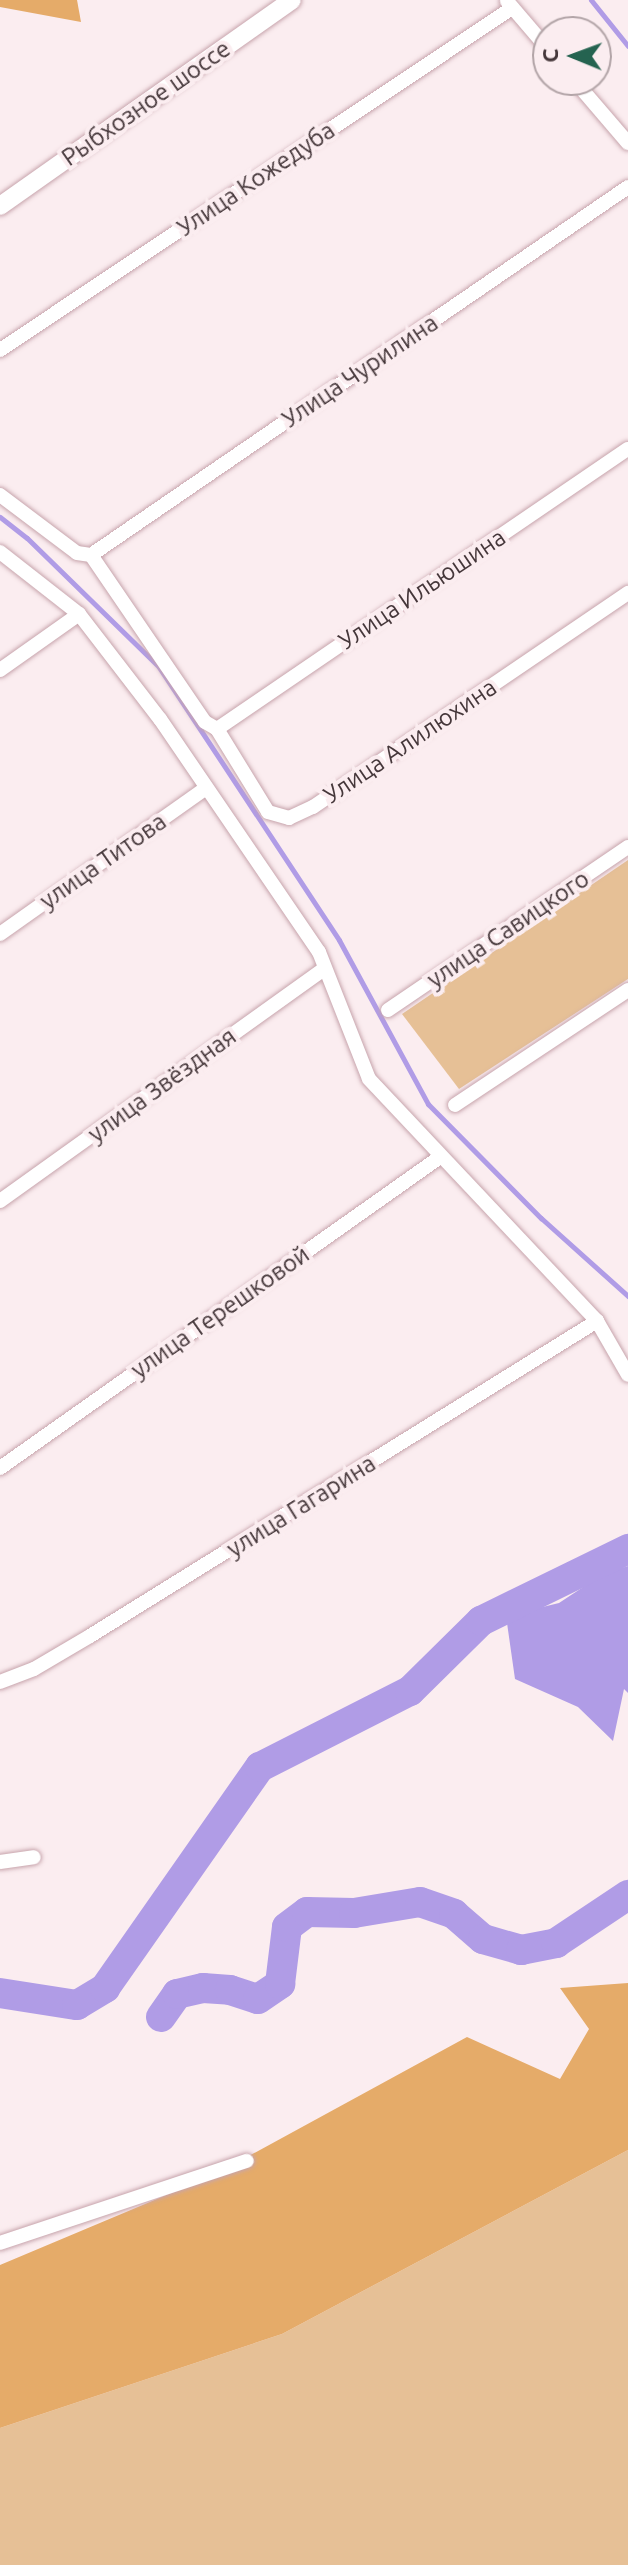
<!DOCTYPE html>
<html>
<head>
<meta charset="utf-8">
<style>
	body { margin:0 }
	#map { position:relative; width:628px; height:2565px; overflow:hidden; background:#fbedf0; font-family:Ubuntu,sans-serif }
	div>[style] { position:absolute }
	.green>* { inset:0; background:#e6c096 }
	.forest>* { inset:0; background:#e5ab69 }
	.water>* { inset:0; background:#b09ce6 }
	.stream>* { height:5px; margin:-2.5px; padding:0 2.5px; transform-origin:2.5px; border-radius:2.5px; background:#b09ce6 }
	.river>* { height:30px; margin:-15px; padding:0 15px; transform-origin:15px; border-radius:15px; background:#b09ce6 }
	.roads { filter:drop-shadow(0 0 2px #c7a4ac) drop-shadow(0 0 2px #c7a4ac) }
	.minor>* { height:14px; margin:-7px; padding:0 7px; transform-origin:7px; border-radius:7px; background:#fff }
	.tertiary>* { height:18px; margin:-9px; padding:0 9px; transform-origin:9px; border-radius:9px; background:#fff }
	span { translate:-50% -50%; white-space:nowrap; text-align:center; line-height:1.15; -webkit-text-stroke:8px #fbedf0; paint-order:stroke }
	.street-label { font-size:24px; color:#45373a }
	.north { position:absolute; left:532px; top:16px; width:80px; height:80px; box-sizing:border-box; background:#fbedf0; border:2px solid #b2a4a7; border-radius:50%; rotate:271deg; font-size:22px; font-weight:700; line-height:32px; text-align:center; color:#45373a }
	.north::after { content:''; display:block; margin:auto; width:28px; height:36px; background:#256350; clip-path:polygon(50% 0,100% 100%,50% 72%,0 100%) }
</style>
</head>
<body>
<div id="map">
	<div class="green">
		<div style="clip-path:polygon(628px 860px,628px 979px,459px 1089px,402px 1014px)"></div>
		<div style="clip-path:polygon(628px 2150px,628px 2565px,0 2565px,0 2428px,282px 2334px)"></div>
	</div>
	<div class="forest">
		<div style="clip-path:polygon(0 0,77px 0,81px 22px,0 7px)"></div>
		<div style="clip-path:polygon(628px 1983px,628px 2150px,282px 2334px,0 2428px,0 2265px,214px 2175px,467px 2037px,560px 2079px,589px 2029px,560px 1988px)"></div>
	</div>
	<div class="water">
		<div style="clip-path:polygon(628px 1566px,628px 1693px,624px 1689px,613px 1741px,578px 1707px,515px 1679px,506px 1616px,559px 1603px,603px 1574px)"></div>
	</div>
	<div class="stream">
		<div style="left:591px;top:0;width:59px;rotate:51.2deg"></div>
		<div style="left:0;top:517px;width:34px;rotate:38deg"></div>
		<div style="left:27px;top:538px;width:185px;rotate:44.3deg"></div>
		<div style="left:159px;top:667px;width:327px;rotate:56.6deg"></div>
		<div style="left:339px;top:940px;width:187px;rotate:61.5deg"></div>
		<div style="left:428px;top:1104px;width:161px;rotate:45.3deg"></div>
		<div style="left:541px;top:1218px;width:117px;rotate:41.9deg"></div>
	</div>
	<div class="river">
		<div style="left:0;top:1993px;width:78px;rotate:8.9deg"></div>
		<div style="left:77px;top:2005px;width:33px;rotate:-31deg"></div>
		<div style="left:105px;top:1988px;width:270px;rotate:-55deg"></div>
		<div style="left:260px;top:1767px;width:168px;rotate:-26.9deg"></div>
		<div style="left:410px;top:1691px;width:100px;rotate:-44.6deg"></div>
		<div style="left:481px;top:1621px;width:164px;rotate:-26.1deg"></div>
		<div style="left:161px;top:2017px;width:28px;rotate:-55deg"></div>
		<div style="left:177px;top:1994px;width:27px;rotate:-13deg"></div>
		<div style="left:203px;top:1988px;width:27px;rotate:4deg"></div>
		<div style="left:230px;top:1990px;width:29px;rotate:18deg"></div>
		<div style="left:258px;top:1999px;width:27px;rotate:-34deg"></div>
		<div style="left:280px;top:1984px;width:57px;rotate:-83deg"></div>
		<div style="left:287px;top:1927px;width:25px;rotate:-37deg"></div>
		<div style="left:307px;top:1912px;width:47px;rotate:1.2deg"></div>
		<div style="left:354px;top:1913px;width:67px;rotate:-9.5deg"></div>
		<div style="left:420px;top:1902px;width:36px;rotate:19deg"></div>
		<div style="left:454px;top:1914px;width:38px;rotate:41deg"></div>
		<div style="left:483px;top:1939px;width:40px;rotate:16deg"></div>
		<div style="left:521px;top:1950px;width:36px;rotate:-11deg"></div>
		<div style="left:556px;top:1943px;width:87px;rotate:-33.7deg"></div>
	</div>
	<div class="roads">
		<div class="minor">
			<div style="left:507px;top:1px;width:63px;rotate:49.5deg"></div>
			<div style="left:574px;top:80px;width:83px;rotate:49.4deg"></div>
			<div style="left:0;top:350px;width:616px;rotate:-33.74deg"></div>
			<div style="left:0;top:495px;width:96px;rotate:37deg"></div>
			<div style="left:77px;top:553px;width:14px;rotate:8deg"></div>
			<div style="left:91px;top:555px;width:202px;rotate:55.7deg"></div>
			<div style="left:205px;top:722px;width:14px;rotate:30deg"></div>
			<div style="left:0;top:552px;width:100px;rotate:38.1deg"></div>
			<div style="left:79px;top:614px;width:133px;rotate:52.4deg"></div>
			<div style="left:160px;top:719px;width:282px;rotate:55.7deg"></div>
			<div style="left:319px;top:952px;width:136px;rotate:68.5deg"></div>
			<div style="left:369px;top:1079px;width:332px;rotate:46.7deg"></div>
			<div style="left:597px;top:1321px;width:62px;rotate:60.1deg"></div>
			<div style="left:91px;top:555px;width:651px;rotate:-34.42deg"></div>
			<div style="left:0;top:670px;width:97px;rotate:-35.3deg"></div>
			<div style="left:217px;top:729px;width:97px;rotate:58.4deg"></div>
			<div style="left:268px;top:812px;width:22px;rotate:16deg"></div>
			<div style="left:289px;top:818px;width:26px;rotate:-25deg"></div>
			<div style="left:313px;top:807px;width:381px;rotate:-34.2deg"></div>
			<div style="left:217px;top:729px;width:497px;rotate:-34.3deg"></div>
			<div style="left:0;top:934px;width:252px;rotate:-35.3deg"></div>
			<div style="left:388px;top:1010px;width:290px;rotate:-34.2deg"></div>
			<div style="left:455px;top:1105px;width:208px;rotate:-33.6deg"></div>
			<div style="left:0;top:1201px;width:398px;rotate:-35.6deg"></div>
			<div style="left:0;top:1468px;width:539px;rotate:-35.25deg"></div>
			<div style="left:0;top:1682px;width:36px;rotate:-21deg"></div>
			<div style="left:34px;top:1669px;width:65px;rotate:-30.5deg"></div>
			<div style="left:90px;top:1636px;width:597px;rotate:-31.85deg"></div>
			<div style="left:0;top:1862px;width:34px;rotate:-8deg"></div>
			<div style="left:0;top:2243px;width:260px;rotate:-18.4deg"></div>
		</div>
		<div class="tertiary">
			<div style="left:0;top:206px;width:357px;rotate:-35.2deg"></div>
		</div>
	</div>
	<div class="street-label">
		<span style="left:146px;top:103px;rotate:-35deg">Рыбхозное шоссе</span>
		<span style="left:256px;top:179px;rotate:-34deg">Улица Кожедуба</span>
		<span style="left:360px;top:371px;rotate:-34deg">Улица Чурилина</span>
		<span style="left:422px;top:589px;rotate:-34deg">Улица Ильюшина</span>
		<span style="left:410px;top:741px;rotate:-34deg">Улица Алилюхина</span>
		<span style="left:103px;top:861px;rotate:-35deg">улица Титова</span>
		<span style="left:508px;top:929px;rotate:-34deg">улица Савицкого</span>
		<span style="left:162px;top:1085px;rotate:-36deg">улица Звёздная</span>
		<span style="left:220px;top:1312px;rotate:-35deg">улица Терешковой</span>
		<span style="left:301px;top:1506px;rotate:-32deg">улица Гагарина</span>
	</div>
	<div class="north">С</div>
</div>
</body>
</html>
